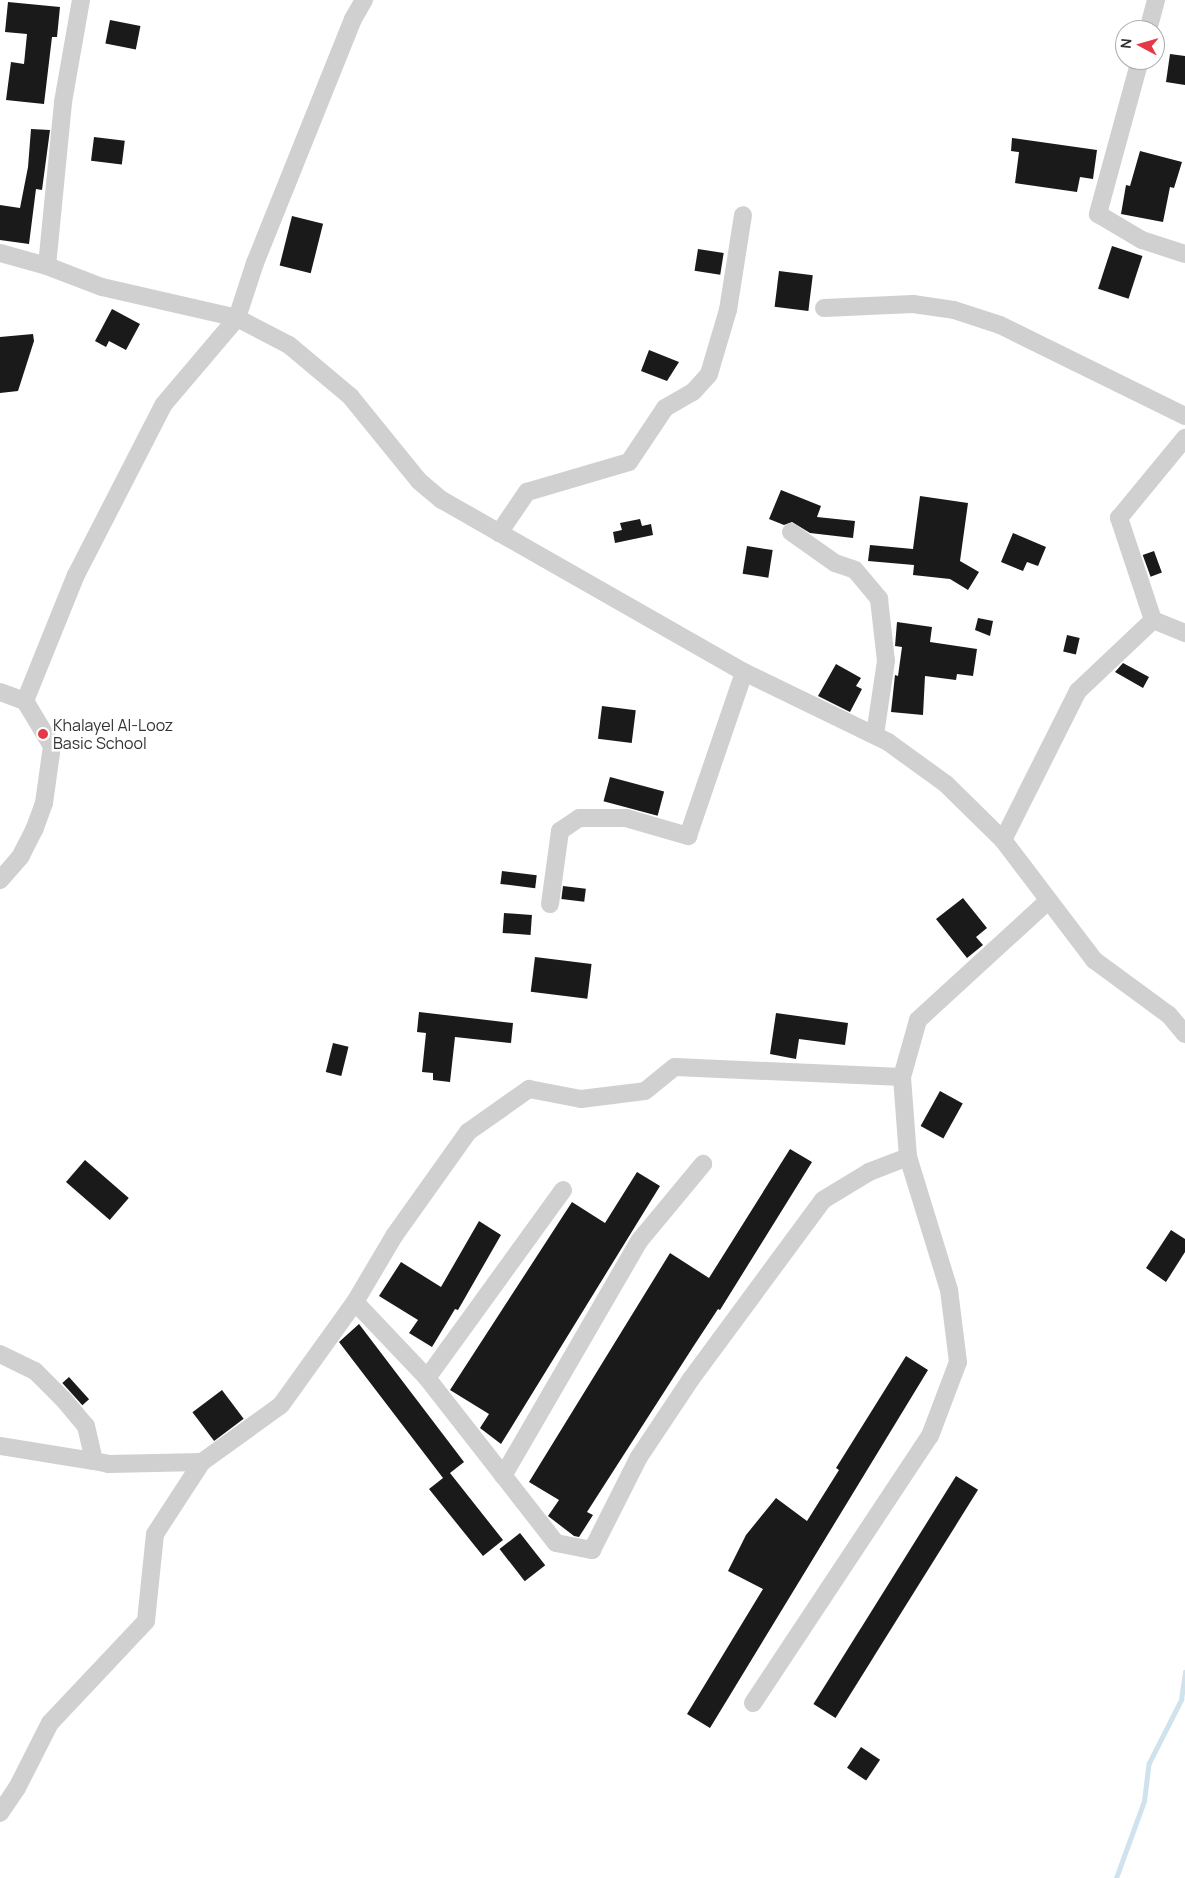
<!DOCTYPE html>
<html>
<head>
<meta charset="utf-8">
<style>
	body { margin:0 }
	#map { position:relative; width:1185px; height:1878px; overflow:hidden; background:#fff; font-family:Manrope,sans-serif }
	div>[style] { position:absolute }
	.stream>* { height:4.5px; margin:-2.25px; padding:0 2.25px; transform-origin:2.25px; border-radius:2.25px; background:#cfe2ee }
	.building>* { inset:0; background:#1a1a1a; transform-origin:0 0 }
	.minor>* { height:18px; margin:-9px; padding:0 9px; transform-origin:9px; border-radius:9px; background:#d0d0d0 }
	.dots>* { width:14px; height:14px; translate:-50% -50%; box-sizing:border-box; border:2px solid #fff; border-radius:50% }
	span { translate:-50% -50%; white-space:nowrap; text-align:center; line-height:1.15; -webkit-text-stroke:5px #fff; paint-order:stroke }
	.poi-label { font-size:16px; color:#333 }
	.left { translate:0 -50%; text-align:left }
	.north { position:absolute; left:1115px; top:20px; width:50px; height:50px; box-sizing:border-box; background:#fff; border:1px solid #adadad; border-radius:50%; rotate:276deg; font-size:14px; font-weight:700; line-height:20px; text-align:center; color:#333 }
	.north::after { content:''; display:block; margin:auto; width:18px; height:22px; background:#e63946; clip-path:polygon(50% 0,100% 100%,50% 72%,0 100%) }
</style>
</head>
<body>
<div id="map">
	<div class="stream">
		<div style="left:1116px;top:1878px;width:82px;rotate:-70deg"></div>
		<div style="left:1144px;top:1801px;width:38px;rotate:-83deg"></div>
		<div style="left:1149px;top:1763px;width:71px;rotate:-63.1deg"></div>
		<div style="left:1181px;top:1700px;width:28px;rotate:-82deg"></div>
	</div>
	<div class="building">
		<div style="clip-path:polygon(8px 2px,60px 7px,57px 37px,52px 37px,44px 104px,6px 100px,11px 62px,24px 64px,27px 34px,5px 32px)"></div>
		<div style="left:110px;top:20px;width:31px;height:24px;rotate:11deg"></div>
		<div style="clip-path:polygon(1170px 54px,1185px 56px,1185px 85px,1166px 82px)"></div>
		<div style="clip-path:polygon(31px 129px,50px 130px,42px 190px,36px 189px,29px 244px,0 240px,0 205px,20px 208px,28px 167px)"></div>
		<div style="left:94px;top:137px;width:31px;height:24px;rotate:7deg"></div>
		<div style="clip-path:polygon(1012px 138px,1097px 150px,1093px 179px,1080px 177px,1077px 192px,1015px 183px,1019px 152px,1011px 151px)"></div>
		<div style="clip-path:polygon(1140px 151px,1182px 162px,1174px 188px,1170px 187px,1163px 222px,1121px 214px,1126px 185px,1130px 186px)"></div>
		<div style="left:292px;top:216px;width:32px;height:51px;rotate:14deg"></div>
		<div style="left:1112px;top:246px;width:32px;height:45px;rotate:18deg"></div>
		<div style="left:698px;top:249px;width:26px;height:22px;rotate:9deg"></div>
		<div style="left:779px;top:271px;width:34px;height:36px;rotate:7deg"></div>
		<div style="clip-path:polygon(112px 309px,140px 324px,126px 350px,109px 341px,106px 347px,95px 341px)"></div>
		<div style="clip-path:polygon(33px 334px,34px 341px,18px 391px,0 393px,0 337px)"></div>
		<div style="clip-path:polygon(649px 350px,679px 362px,667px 381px,641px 371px)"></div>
		<div style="clip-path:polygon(781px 490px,821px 506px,817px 517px,855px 521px,853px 538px,810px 533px,792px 522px,784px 525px,769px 519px)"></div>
		<div style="clip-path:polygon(920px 496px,968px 503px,960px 561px,979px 572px,968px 590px,950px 579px,913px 575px,914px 565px,868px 561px,870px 545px,913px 549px)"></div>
		<div style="clip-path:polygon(640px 519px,642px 526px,651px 524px,653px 535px,615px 543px,613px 532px,622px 530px,620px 523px)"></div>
		<div style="clip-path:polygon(1013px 533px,1046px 547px,1038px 566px,1027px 562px,1023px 571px,1001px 562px)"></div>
		<div style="left:747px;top:546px;width:26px;height:28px;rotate:9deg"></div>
		<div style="left:1154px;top:551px;width:23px;height:12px;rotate:70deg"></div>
		<div style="clip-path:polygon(978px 618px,993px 621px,990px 636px,975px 630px)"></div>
		<div style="clip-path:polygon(897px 622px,932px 627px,930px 642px,977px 649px,973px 676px,957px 674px,956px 680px,925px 676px,923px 715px,891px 712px,895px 675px,898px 676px,902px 647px,895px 646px)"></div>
		<div style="left:1067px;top:635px;width:13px;height:17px;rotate:13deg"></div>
		<div style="clip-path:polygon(1123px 663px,1149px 677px,1143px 688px,1115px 672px)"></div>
		<div style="clip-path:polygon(836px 664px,861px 678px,856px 686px,862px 689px,850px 712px,818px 696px)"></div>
		<div style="left:602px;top:706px;width:34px;height:33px;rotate:7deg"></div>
		<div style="left:610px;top:777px;width:56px;height:25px;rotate:15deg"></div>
		<div style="left:502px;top:871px;width:35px;height:13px;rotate:7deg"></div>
		<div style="left:563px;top:886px;width:23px;height:13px;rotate:7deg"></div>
		<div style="clip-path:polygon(963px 898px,987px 928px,976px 937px,983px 945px,967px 958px,936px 919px)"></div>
		<div style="left:504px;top:913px;width:28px;height:20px;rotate:4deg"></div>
		<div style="left:535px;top:957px;width:57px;height:35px;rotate:7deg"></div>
		<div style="clip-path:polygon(419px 1012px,513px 1023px,511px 1043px,455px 1037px,450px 1082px,433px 1080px,433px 1073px,422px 1072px,426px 1033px,417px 1032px)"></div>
		<div style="clip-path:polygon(776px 1013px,848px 1023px,845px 1045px,799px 1039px,796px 1059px,770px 1054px)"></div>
		<div style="left:333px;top:1043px;width:16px;height:30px;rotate:14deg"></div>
		<div style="left:940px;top:1091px;width:26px;height:40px;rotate:29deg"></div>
		<div style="clip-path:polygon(790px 1149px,812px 1162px,720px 1310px,718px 1309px,693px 1347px,587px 1512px,593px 1515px,579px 1537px,574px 1536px,548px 1516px,559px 1500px,529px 1482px,670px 1253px,709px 1278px)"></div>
		<div style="left:85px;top:1160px;width:58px;height:29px;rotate:41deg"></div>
		<div style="clip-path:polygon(637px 1172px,660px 1186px,501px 1444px,480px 1428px,489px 1414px,450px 1390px,572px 1202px,605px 1223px)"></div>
		<div style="clip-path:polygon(479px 1221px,501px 1235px,458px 1310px,455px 1309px,432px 1347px,409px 1333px,418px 1320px,379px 1296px,401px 1262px,441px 1287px)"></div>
		<div style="clip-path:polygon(1171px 1230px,1185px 1239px,1185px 1252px,1166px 1282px,1146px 1268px)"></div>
		<div style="clip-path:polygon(359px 1324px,464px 1462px,450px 1473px,503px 1540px,483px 1556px,429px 1489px,443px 1478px,339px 1342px)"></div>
		<div style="clip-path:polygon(906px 1356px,928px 1370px,710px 1728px,687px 1714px,763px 1589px,728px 1571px,746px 1535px,776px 1498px,807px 1521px,839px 1470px,836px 1468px)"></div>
		<div style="left:69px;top:1377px;width:30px;height:9px;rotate:48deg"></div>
		<div style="left:222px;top:1390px;width:36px;height:37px;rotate:53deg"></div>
		<div style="left:956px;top:1476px;width:26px;height:269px;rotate:32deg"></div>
		<div style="left:520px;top:1533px;width:41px;height:26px;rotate:52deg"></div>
		<div style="left:861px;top:1747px;width:23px;height:25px;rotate:34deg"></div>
	</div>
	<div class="minor">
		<div style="left:1148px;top:30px;width:31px;rotate:-75deg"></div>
		<div style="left:1140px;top:60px;width:160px;rotate:105.3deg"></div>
		<div style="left:1098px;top:214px;width:51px;rotate:30.6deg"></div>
		<div style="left:1142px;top:240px;width:45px;rotate:18deg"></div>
		<div style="left:0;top:253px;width:49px;rotate:15.5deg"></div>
		<div style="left:47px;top:266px;width:59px;rotate:20.9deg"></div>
		<div style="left:102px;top:287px;width:139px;rotate:12.9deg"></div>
		<div style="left:237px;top:318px;width:59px;rotate:27.4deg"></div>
		<div style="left:289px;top:345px;width:80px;rotate:39.9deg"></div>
		<div style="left:350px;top:396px;width:109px;rotate:50.9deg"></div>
		<div style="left:419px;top:481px;width:30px;rotate:40deg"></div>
		<div style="left:442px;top:500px;width:348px;rotate:29.7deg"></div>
		<div style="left:744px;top:672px;width:160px;rotate:25.9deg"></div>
		<div style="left:888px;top:742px;width:72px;rotate:35.9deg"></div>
		<div style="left:946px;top:784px;width:80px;rotate:44.5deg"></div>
		<div style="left:1003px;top:840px;width:151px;rotate:52.8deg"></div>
		<div style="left:1094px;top:960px;width:93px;rotate:36.3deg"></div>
		<div style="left:1169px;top:1015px;width:25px;rotate:50deg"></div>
		<div style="left:47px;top:266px;width:165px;rotate:-84.4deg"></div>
		<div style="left:63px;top:102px;width:104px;rotate:-80deg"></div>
		<div style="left:824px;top:308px;width:89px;rotate:-2.6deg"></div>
		<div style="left:913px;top:304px;width:41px;rotate:8.3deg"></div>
		<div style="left:954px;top:310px;width:48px;rotate:18.1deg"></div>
		<div style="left:1000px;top:325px;width:206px;rotate:26.2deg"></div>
		<div style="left:791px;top:532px;width:54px;rotate:35.2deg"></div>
		<div style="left:835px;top:563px;width:21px;rotate:19deg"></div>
		<div style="left:855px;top:570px;width:38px;rotate:50deg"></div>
		<div style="left:879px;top:599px;width:62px;rotate:83.6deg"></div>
		<div style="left:886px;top:661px;width:75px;rotate:98.5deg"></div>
		<div style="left:499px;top:533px;width:50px;rotate:-55.7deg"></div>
		<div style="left:527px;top:492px;width:106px;rotate:-16.4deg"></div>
		<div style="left:629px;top:462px;width:65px;rotate:-56.3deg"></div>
		<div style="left:665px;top:408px;width:32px;rotate:-30deg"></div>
		<div style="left:693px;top:392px;width:24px;rotate:-48deg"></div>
		<div style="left:709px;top:374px;width:67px;rotate:-73.5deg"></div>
		<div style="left:728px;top:310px;width:96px;rotate:-81deg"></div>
		<div style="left:1153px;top:620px;width:35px;rotate:22deg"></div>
		<div style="left:0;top:692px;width:27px;rotate:20deg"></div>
		<div style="left:25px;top:701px;width:52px;rotate:59deg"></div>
		<div style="left:52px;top:746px;width:58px;rotate:98deg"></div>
		<div style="left:44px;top:803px;width:27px;rotate:110deg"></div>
		<div style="left:35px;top:828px;width:31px;rotate:117deg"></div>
		<div style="left:21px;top:856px;width:32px;rotate:131deg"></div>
		<div style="left:25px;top:701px;width:136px;rotate:-68deg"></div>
		<div style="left:76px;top:575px;width:192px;rotate:-62.8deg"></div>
		<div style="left:164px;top:404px;width:113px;rotate:-49.7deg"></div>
		<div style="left:237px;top:318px;width:58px;rotate:-71.9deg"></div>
		<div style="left:255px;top:263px;width:263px;rotate:-68.1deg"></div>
		<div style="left:353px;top:19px;width:22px;rotate:-60deg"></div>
		<div style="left:1003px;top:840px;width:167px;rotate:-63.3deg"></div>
		<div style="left:1078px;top:691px;width:103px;rotate:-43.4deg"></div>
		<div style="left:1153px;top:620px;width:108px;rotate:-108.4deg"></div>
		<div style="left:1119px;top:518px;width:104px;rotate:-50.5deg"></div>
		<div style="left:550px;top:904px;width:74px;rotate:-82.2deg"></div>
		<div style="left:560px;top:831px;width:23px;rotate:-34deg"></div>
		<div style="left:579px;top:818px;width:47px"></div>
		<div style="left:626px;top:818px;width:65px;rotate:16.2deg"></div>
		<div style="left:688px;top:836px;width:173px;rotate:-71.1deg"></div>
		<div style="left:355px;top:1302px;width:105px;rotate:46.5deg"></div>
		<div style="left:427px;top:1378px;width:209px;rotate:52deg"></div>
		<div style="left:556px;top:1543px;width:37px;rotate:11deg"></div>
		<div style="left:592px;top:1550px;width:104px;rotate:-63.2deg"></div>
		<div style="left:639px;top:1457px;width:94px;rotate:-56.3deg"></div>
		<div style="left:691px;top:1379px;width:222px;rotate:-53.6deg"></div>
		<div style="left:823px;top:1200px;width:54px;rotate:-31.3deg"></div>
		<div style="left:869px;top:1172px;width:42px;rotate:-21deg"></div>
		<div style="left:0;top:1354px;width:39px;rotate:26deg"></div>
		<div style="left:35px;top:1371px;width:41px;rotate:45deg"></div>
		<div style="left:64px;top:1400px;width:34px;rotate:50deg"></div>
		<div style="left:86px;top:1426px;width:36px;rotate:77deg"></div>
		<div style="left:94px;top:1461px;width:15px;rotate:11deg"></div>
		<div style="left:109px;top:1464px;width:93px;rotate:-1.2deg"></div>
		<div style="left:427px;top:1378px;width:232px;rotate:-54.1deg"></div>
		<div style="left:0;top:1446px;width:95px;rotate:9.1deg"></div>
		<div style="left:503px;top:1476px;width:273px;rotate:-59.9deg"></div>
		<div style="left:640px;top:1240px;width:99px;rotate:-50.3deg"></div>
		<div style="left:753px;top:1703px;width:320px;rotate:-56.5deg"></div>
		<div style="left:930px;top:1436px;width:79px;rotate:-69.3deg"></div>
		<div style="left:958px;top:1362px;width:73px;rotate:-97.1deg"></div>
		<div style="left:949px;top:1290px;width:139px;rotate:-107.1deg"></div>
		<div style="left:908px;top:1157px;width:80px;rotate:-94.3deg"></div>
		<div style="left:902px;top:1077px;width:59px;rotate:-74.3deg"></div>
		<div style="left:918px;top:1020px;width:176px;rotate:-42.5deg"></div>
		<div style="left:0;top:1813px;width:30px;rotate:-56deg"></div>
		<div style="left:17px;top:1788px;width:73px;rotate:-63.1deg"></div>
		<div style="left:50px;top:1723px;width:140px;rotate:-46.7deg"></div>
		<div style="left:146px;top:1621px;width:87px;rotate:-84.1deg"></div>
		<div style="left:155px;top:1534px;width:86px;rotate:-56.9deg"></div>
		<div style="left:202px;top:1462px;width:97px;rotate:-35.8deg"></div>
		<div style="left:281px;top:1405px;width:127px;rotate:-54.3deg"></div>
		<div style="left:355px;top:1302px;width:77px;rotate:-59.4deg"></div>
		<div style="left:394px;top:1236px;width:128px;rotate:-54.6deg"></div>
		<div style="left:468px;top:1132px;width:75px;rotate:-35.2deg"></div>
		<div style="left:529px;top:1089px;width:53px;rotate:10.9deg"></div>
		<div style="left:581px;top:1099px;width:64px;rotate:-7.1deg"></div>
		<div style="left:645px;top:1091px;width:38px;rotate:-39deg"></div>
		<div style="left:675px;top:1067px;width:227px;rotate:2.5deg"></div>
	</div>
	<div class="dots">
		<div style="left:43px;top:734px;background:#e63946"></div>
	</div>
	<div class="poi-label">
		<span class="left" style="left:53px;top:734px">Khalayel Al-Looz<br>Basic School</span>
	</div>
	<div class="north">N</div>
</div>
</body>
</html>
